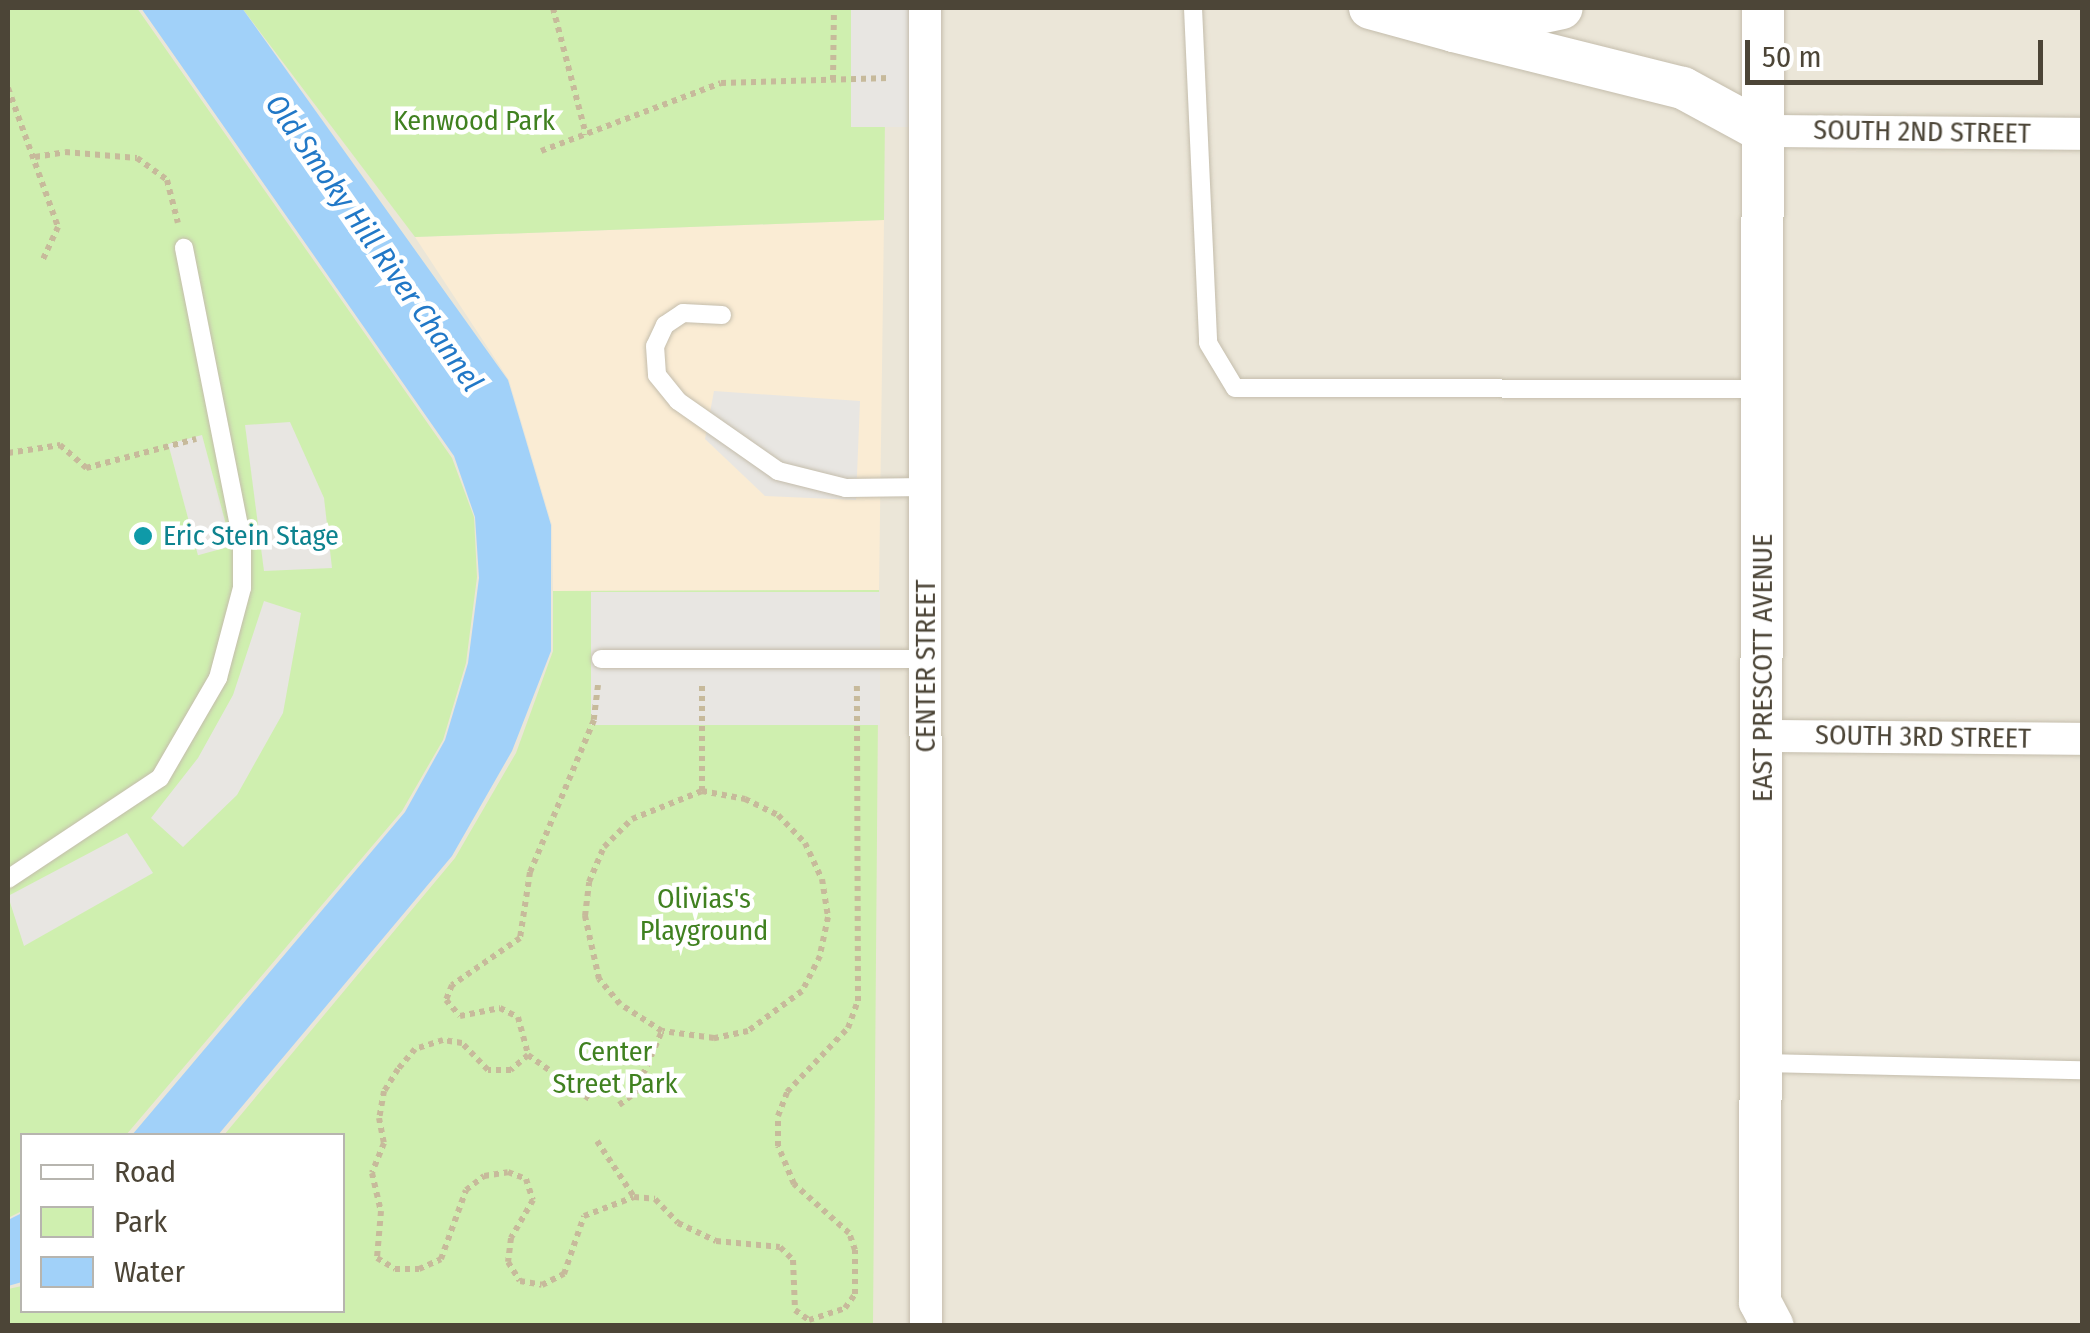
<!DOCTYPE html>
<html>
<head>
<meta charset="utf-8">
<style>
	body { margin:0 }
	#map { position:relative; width:2090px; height:1333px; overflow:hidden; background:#f7f4eb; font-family:"Fira Sans Condensed",sans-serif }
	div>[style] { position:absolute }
	.residential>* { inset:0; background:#ebe6d8 }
	.commercial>* { inset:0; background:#faecd4 }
	.green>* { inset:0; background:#cfefaf }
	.parking>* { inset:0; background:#e8e6e2; transform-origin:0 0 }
	.water>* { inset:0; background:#a1d1f9 }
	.path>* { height:6px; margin-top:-3px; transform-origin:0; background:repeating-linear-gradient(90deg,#c7ba9b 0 5px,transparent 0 10px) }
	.roads { filter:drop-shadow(0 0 2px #c4bdac) drop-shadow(0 0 2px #c4bdac) }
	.service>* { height:18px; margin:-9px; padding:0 9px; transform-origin:9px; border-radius:9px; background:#fff }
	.minor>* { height:32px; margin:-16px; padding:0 16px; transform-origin:16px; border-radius:16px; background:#fff }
	.tertiary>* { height:42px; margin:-21px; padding:0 21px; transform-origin:21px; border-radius:21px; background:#fff }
	.dots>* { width:28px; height:28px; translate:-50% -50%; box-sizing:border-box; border:5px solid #fff; border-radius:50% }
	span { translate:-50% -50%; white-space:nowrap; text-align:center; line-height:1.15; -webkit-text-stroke:9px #fff; paint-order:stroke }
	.park-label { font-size:28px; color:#408120 }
	.street-label { font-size:28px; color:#4c4537 }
	.culture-label { font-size:28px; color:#0d838f }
	.left { translate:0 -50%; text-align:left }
	.water-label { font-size:30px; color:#2178c7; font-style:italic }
	.frame { position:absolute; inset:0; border:10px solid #4c4537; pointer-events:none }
	.legend { position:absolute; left:20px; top:1133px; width:325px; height:180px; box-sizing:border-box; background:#fff; border:2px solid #b7b5af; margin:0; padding:12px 18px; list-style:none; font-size:30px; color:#4c4537 }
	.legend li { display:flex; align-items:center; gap:20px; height:50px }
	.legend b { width:50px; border:2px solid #b7b5af }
	.scale { position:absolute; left:1745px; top:40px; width:298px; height:45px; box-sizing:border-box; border:5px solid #4c4537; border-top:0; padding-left:12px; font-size:30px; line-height:35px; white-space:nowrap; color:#4c4537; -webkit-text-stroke:8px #fff; paint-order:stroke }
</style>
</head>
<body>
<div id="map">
	<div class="residential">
		<div style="clip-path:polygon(evenodd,8px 8px,2082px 8px,2082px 1325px,8px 1326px,8px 8px,22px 1136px,342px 1136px,342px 1310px,22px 1310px,22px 1136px)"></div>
	</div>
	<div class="commercial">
		<div style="clip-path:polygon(884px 220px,879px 590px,553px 591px,552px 525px,509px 380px,415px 237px)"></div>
	</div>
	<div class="green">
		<div style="clip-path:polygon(8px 8px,137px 8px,452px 458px,474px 517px,477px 577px,466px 663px,443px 740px,402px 811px,126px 1135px,22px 1136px,22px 1211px,8px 1218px)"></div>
		<div style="clip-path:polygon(242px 8px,886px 8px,884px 220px,415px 237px)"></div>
		<div style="clip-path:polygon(879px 590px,873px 1325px,8px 1326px,8px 1289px,22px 1286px,22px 1310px,342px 1310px,342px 1136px,224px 1135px,455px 858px,516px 753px,553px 651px,553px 591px)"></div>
	</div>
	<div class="parking">
		<div style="left:851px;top:8px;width:60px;height:119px"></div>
		<div style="clip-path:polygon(714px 391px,860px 401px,856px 500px,765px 496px,705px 439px)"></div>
		<div style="clip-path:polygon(290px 422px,324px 498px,332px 568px,264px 571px,245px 425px)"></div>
		<div style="left:202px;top:435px;width:115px;height:35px;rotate:75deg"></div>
		<div style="left:591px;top:592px;width:289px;height:133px"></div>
		<div style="clip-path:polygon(264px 601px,301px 613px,283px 713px,237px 795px,183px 847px,151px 818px,198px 758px,233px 695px)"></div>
		<div style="clip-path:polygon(127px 833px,153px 873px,24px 946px,8px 896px)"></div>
	</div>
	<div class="water">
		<div style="clip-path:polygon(141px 8px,242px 8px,508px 380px,551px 525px,551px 651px,512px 751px,452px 856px,218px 1135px,132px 1135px,405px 812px,445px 740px,468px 663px,479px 578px,475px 517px,454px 456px)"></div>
		<div style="clip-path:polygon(22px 1213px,22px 1282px,8px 1286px,8px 1220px)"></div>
	</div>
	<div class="path">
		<div style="left:553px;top:8px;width:131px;rotate:75.4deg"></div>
		<div style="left:833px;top:80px;width:72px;rotate:-89.2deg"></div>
		<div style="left:8px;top:88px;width:148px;rotate:70.2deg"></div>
		<div style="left:58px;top:227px;width:38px;rotate:115deg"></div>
		<div style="left:541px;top:151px;width:192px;rotate:-20.7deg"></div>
		<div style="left:721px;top:83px;width:168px;rotate:-1.7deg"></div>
		<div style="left:35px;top:157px;width:30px;rotate:-9deg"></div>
		<div style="left:65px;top:152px;width:72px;rotate:4.8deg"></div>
		<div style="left:137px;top:158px;width:37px;rotate:36deg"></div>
		<div style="left:167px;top:180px;width:44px;rotate:75.7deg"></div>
		<div style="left:8px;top:453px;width:53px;rotate:-8.7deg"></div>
		<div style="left:60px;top:445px;width:35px;rotate:41deg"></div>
		<div style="left:86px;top:468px;width:114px;rotate:-14.8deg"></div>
		<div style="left:598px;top:685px;width:35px;rotate:97deg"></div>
		<div style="left:594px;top:720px;width:165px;rotate:112.8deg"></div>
		<div style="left:530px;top:872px;width:67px;rotate:98.6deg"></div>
		<div style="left:520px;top:938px;width:83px;rotate:145.3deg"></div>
		<div style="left:452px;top:985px;width:16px;rotate:112deg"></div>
		<div style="left:446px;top:1000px;width:21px;rotate:49deg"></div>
		<div style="left:460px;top:1016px;width:41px;rotate:-11.3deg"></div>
		<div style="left:500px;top:1008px;width:20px;rotate:27deg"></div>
		<div style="left:518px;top:1017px;width:39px;rotate:75deg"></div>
		<div style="left:528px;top:1055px;width:23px;rotate:139deg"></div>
		<div style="left:511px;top:1070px;width:23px;rotate:180deg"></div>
		<div style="left:488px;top:1070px;width:37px;rotate:-134deg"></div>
		<div style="left:462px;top:1043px;width:19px;rotate:-171deg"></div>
		<div style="left:443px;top:1040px;width:29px;rotate:162deg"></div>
		<div style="left:415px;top:1049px;width:26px;rotate:130deg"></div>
		<div style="left:398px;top:1069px;width:26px;rotate:122deg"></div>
		<div style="left:384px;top:1091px;width:27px;rotate:100deg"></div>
		<div style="left:379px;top:1118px;width:25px;rotate:79deg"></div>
		<div style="left:384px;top:1143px;width:32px;rotate:112deg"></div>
		<div style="left:372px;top:1173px;width:39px;rotate:77deg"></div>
		<div style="left:381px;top:1211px;width:47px;rotate:94.9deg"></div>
		<div style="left:377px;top:1258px;width:21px;rotate:31deg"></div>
		<div style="left:395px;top:1269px;width:24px"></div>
		<div style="left:419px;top:1269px;width:24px;rotate:-24deg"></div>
		<div style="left:441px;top:1259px;width:73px;rotate:-70.1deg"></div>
		<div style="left:466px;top:1190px;width:23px;rotate:-38deg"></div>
		<div style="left:484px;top:1176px;width:24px;rotate:-9deg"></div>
		<div style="left:508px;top:1172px;width:19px;rotate:21deg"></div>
		<div style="left:526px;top:1179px;width:22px;rotate:72deg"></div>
		<div style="left:533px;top:1200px;width:44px;rotate:120.1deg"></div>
		<div style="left:511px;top:1238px;width:24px;rotate:97deg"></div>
		<div style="left:508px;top:1262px;width:22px;rotate:58deg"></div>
		<div style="left:520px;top:1281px;width:22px;rotate:10deg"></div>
		<div style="left:542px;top:1285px;width:25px;rotate:-27deg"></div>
		<div style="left:564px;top:1274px;width:61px;rotate:-71deg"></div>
		<div style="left:584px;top:1216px;width:53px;rotate:-20.8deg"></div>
		<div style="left:634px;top:1197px;width:21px;rotate:5deg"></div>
		<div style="left:655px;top:1199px;width:33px;rotate:46deg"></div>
		<div style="left:678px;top:1223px;width:42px;rotate:25.3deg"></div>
		<div style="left:716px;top:1241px;width:64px;rotate:5.4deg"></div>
		<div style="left:780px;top:1247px;width:18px;rotate:45deg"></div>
		<div style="left:793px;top:1260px;width:50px;rotate:87.7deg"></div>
		<div style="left:795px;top:1310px;width:17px;rotate:36deg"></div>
		<div style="left:809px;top:1320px;width:38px;rotate:-18deg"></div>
		<div style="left:845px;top:1308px;width:17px;rotate:-54deg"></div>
		<div style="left:855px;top:1294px;width:44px;rotate:-90deg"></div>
		<div style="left:855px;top:1250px;width:18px;rotate:-109deg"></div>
		<div style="left:849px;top:1233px;width:74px;rotate:-138.3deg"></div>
		<div style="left:794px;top:1184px;width:41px;rotate:-112.8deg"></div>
		<div style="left:778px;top:1146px;width:30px;rotate:-90deg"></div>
		<div style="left:778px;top:1116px;width:26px;rotate:-69deg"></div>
		<div style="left:787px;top:1092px;width:88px;rotate:-46.4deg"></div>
		<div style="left:848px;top:1028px;width:29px;rotate:-70deg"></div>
		<div style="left:858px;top:1001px;width:316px;rotate:-90.2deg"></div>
		<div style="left:702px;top:791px;width:44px;rotate:10.5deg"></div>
		<div style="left:745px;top:799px;width:37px;rotate:26deg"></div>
		<div style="left:778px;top:815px;width:39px;rotate:46deg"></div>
		<div style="left:805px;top:843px;width:40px;rotate:65deg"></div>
		<div style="left:822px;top:879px;width:38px;rotate:81deg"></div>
		<div style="left:828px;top:917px;width:40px;rotate:102deg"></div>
		<div style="left:820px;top:956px;width:39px;rotate:117deg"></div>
		<div style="left:802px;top:991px;width:67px;rotate:143.5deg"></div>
		<div style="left:748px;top:1031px;width:35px;rotate:168deg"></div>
		<div style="left:714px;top:1038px;width:52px;rotate:-172.3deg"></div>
		<div style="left:662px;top:1031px;width:50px;rotate:-147.3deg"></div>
		<div style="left:620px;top:1004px;width:33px;rotate:-130deg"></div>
		<div style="left:599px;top:979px;width:65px;rotate:-102.5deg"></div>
		<div style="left:585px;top:916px;width:34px;rotate:-83deg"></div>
		<div style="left:589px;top:882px;width:38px;rotate:-67deg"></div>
		<div style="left:604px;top:847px;width:40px;rotate:-45deg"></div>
		<div style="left:632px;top:819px;width:75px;rotate:-21.8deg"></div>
		<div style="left:702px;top:791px;width:107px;rotate:-90deg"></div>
		<div style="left:528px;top:1055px;width:77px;rotate:35.5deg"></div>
		<div style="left:619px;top:1105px;width:20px;rotate:-37deg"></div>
		<div style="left:635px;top:1093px;width:68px;rotate:-66.5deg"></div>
		<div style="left:597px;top:1141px;width:67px;rotate:56.5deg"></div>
	</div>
	<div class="roads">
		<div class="service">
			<div style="left:1193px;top:8px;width:335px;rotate:87.4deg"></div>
			<div style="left:1208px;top:343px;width:52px;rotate:59deg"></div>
			<div style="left:1235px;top:388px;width:527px;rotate:0.11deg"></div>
			<div style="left:722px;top:315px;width:39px;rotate:-177deg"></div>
			<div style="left:683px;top:313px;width:22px;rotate:146deg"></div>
			<div style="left:665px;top:325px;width:23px;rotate:115deg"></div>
			<div style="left:655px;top:346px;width:29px;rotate:86deg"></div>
			<div style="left:657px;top:375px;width:33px;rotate:51deg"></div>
			<div style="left:678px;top:401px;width:122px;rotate:35deg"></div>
			<div style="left:778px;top:471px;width:70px;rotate:14deg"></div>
			<div style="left:846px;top:488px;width:80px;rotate:-0.7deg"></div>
			<div style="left:601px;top:659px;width:326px"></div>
			<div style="left:8px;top:879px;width:182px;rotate:-33.6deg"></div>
			<div style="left:160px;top:778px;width:116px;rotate:-59.9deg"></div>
			<div style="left:218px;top:678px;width:93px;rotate:-75.1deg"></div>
			<div style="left:242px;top:588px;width:47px;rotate:-90deg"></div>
			<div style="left:242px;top:541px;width:299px;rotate:-101.2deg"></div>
			<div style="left:1762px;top:1063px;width:320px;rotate:1.3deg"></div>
		</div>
		<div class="minor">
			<div style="left:925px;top:8px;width:1318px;rotate:89.96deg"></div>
			<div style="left:1762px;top:131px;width:320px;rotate:0.5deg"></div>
			<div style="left:1764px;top:736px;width:318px;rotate:0.5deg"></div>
		</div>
		<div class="tertiary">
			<div style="left:1370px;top:8px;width:87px;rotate:15.3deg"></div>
			<div style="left:1454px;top:31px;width:110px;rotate:-12deg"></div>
			<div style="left:1763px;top:8px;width:1294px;rotate:90.13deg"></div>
			<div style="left:1760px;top:1302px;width:27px;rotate:62deg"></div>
			<div style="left:1454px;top:31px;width:236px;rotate:14deg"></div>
			<div style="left:1683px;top:88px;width:90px;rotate:28.6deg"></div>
		</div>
	</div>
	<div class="dots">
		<div style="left:143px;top:536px;background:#0f9aa8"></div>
	</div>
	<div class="park-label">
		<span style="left:474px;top:121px">Kenwood Park</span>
		<span style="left:704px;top:915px">Olivias's<br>Playground</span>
		<span style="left:615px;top:1068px">Center<br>Street Park</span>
	</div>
	<div class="street-label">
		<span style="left:1922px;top:132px;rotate:1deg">SOUTH 2ND STREET</span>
		<span style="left:926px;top:666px;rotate:-90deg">CENTER STREET</span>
		<span style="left:1763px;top:668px;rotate:-90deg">EAST PRESCOTT AVENUE</span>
		<span style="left:1923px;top:737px;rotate:1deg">SOUTH 3RD STREET</span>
	</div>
	<div class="culture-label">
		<span class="left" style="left:163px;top:536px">Eric Stein Stage</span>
	</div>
	<div class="water-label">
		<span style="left:374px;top:243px;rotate:55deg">Old Smoky Hill River Channel</span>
	</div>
	<div class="frame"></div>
	<ul class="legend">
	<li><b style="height:12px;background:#fff"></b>Road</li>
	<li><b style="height:28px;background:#cfefaf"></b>Park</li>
	<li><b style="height:28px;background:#a1d1f9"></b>Water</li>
	</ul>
	<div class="scale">50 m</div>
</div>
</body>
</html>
